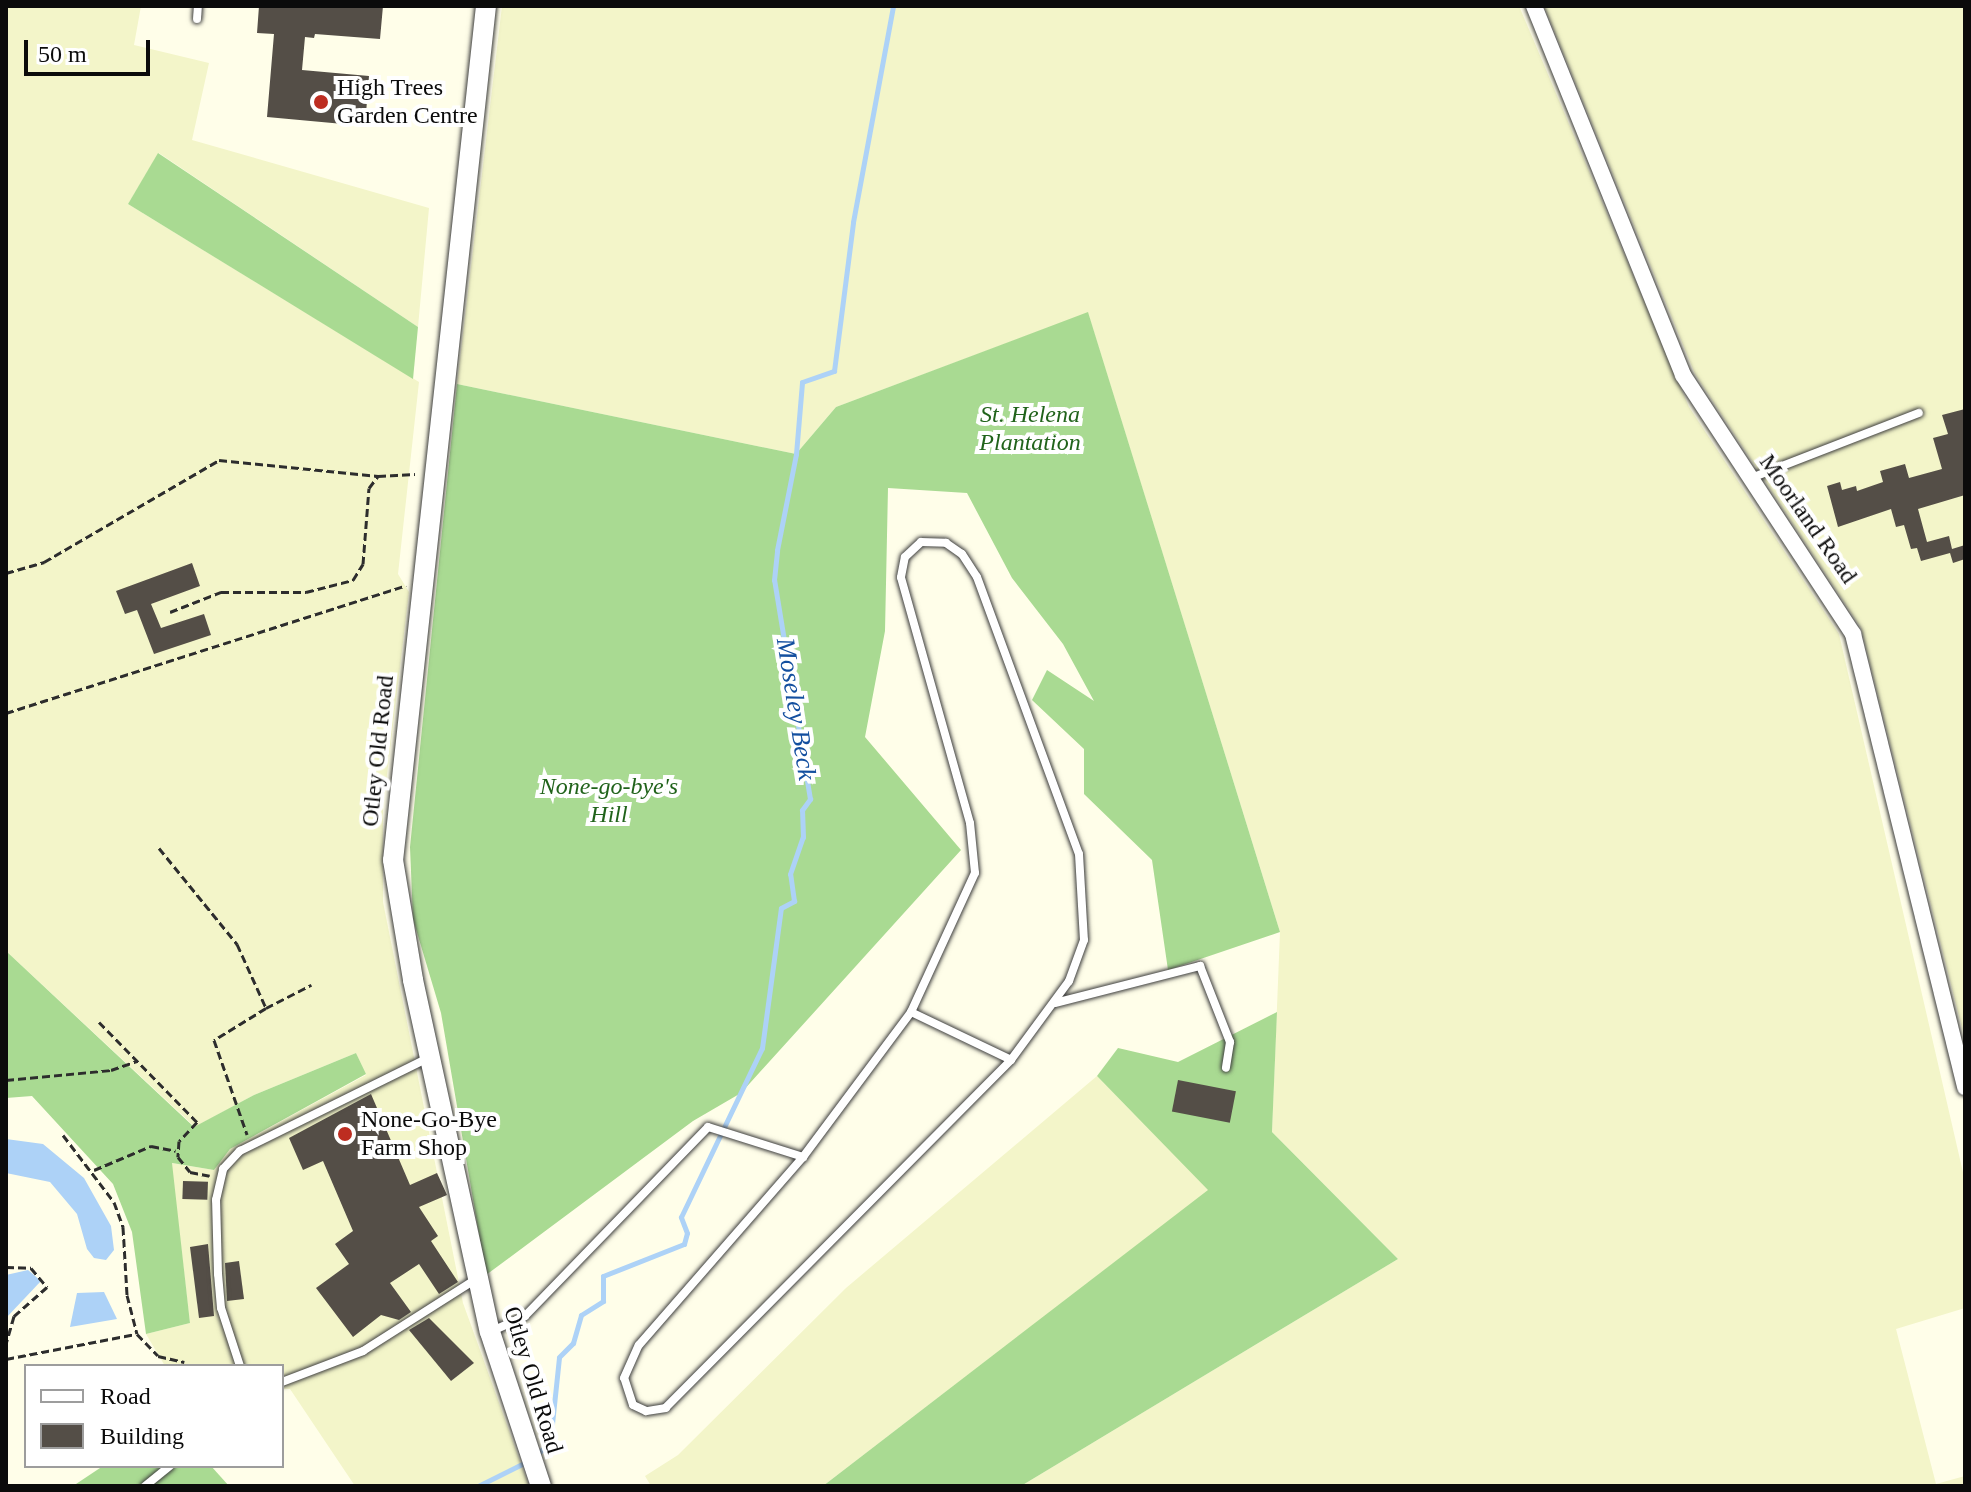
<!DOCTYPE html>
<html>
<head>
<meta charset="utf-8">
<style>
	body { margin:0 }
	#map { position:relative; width:1971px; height:1492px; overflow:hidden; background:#fffee9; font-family:"Times New Roman",serif }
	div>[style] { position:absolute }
	.farmland>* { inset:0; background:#f3f5c9 }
	.forest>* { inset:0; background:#a9da92 }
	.water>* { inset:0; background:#add2f7 }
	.stream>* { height:5px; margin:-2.5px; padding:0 2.5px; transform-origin:2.5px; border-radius:2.5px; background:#add2f7 }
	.building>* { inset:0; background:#544e47; transform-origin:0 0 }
	.path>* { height:3px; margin-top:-1.5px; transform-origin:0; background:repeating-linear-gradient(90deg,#2d2d2d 0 8px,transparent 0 12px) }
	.roads { filter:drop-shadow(0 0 2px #3e3e3e) drop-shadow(0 0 2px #3e3e3e) }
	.service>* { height:8px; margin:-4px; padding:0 4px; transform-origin:4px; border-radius:4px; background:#fff }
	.minor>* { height:16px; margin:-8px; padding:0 8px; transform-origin:8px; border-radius:8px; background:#fff }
	.tertiary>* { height:20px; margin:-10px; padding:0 10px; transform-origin:10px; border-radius:10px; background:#fff }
	.dots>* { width:22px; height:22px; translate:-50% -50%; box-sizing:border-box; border:4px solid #fff; border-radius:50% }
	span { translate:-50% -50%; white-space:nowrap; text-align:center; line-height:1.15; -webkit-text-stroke:8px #fff; paint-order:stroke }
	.poi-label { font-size:24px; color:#0b0b0b }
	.left { translate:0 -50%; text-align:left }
	.park-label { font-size:24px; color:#21631b; font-style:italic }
	.street-label { font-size:24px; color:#0b0b0b }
	.water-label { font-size:26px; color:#134f9f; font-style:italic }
	.frame { position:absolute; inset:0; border:8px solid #0b0b0b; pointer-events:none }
	.legend { position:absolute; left:24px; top:1364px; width:260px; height:104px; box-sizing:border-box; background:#fff; border:2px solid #9d9d9d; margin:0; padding:10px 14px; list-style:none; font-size:24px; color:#0b0b0b }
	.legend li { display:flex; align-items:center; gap:16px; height:40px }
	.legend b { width:40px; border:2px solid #9d9d9d }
	.scale { position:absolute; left:24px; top:40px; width:126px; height:36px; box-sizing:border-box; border:4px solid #0b0b0b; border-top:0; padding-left:10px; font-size:24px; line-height:28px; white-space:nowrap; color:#0b0b0b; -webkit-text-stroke:6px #fff; paint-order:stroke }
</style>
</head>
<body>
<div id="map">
	<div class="farmland">
		<div style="clip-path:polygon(6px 6px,141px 6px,134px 45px,209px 63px,192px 140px,429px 208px,418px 327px,159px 153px,128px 204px,419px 382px,398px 574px,409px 592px,383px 808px,383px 902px,463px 1303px,529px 1486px,355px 1486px,290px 1389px,282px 1389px,282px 1366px,165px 1366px,146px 1334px,190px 1323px,171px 1163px,214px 1170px,230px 1149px,366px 1075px,356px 1053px,254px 1095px,195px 1127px,6px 951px)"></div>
		<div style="clip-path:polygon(502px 6px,1519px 6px,1689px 407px,1839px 634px,1965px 1181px,1965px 1308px,1896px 1329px,1936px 1484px,1965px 1476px,1965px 1486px,1021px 1486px,1398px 1259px,1272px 1132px,1280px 932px,1088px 313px,836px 407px,796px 454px,457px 384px)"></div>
		<div style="clip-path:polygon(1544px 6px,1965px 6px,1965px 1040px,1861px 628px,1695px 374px)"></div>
		<div style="clip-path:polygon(1097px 1076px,1209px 1190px,823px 1486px,651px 1486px,645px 1476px,678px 1455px,846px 1288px)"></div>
	</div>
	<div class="forest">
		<div style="clip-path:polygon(158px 153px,418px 327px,413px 379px,128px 204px)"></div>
		<div style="clip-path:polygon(1088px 312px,1280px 932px,1168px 970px,1152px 860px,1084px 794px,1084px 749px,1032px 700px,1047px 670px,1094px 701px,1063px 644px,1012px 578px,967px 493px,888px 488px,885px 631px,865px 737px,961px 850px,741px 1093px,693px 1121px,486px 1275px,441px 1013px,413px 919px,410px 847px,457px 384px,796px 454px,836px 407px)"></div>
		<div style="clip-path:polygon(6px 951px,194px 1127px,254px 1095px,356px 1053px,366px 1074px,230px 1149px,214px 1170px,172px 1163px,190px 1323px,146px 1334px,132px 1232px,113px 1184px,32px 1096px,6px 1098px)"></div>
		<div style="clip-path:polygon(1277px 1012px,1272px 1132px,1398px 1259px,1021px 1486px,823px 1486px,1208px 1190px,1097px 1076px,1118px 1048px,1178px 1062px)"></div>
		<div style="clip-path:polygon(103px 1466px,211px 1466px,229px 1486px,73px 1486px)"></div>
	</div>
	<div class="water">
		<div style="clip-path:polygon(6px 1139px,43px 1144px,84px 1178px,111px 1226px,114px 1250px,106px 1260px,94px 1258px,87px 1249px,77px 1214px,50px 1182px,6px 1173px)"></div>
		<div style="clip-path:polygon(28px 1270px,41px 1281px,6px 1318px,6px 1275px)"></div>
		<div style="clip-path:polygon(104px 1292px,117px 1319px,70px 1327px,77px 1293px)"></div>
	</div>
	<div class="stream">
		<div style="left:536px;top:1455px;width:18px;rotate:-41deg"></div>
		<div style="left:550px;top:1443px;width:86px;rotate:-84deg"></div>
		<div style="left:559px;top:1357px;width:20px;rotate:-45deg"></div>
		<div style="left:573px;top:1343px;width:29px;rotate:-74deg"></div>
		<div style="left:581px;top:1315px;width:26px;rotate:-32deg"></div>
		<div style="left:603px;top:1301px;width:25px;rotate:-90deg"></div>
		<div style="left:603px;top:1276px;width:87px;rotate:-21.6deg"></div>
		<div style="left:684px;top:1244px;width:11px;rotate:-75deg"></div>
		<div style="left:687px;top:1233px;width:17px;rotate:-111deg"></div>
		<div style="left:681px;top:1217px;width:187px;rotate:-64.4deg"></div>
		<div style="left:762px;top:1048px;width:141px;rotate:-82.3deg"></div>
		<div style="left:781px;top:908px;width:15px;rotate:-28deg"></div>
		<div style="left:794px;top:901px;width:27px;rotate:-98deg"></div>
		<div style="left:790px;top:874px;width:39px;rotate:-71deg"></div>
		<div style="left:803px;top:837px;width:27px;rotate:-92deg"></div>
		<div style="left:802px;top:810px;width:14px;rotate:-54deg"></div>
		<div style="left:810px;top:799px;width:222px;rotate:-99.3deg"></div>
		<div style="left:774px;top:580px;width:30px;rotate:-84deg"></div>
		<div style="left:777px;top:550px;width:98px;rotate:-78.8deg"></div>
		<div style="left:796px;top:454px;width:72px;rotate:-85.2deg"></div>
		<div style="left:802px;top:382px;width:34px;rotate:-19deg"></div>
		<div style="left:834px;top:371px;width:150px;rotate:-82.7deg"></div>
		<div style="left:853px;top:222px;width:220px;rotate:-79.5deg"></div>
		<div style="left:478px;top:1486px;width:56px;rotate:-26.6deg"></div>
	</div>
	<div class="building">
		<div style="clip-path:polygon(259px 6px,383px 6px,380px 39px,315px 34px,314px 38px,305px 37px,302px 70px,369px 76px,365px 126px,267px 117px,274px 34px,257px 33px)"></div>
		<div style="clip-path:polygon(1965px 409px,1965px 495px,1918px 509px,1927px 542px,1949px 536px,1952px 549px,1965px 545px,1965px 559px,1953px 563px,1950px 553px,1921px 561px,1917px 548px,1911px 549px,1904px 525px,1896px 527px,1891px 509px,1838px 527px,1827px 486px,1840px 482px,1842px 490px,1856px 486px,1857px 491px,1883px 482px,1880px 471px,1905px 464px,1909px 478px,1942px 469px,1933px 438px,1948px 434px,1942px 415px)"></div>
		<div style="clip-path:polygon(192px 563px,200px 586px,151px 604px,161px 628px,204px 614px,211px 635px,154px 654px,137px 610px,125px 614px,116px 591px)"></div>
		<div style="left:1178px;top:1080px;width:59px;height:32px;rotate:11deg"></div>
		<div style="clip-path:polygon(371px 1094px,410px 1185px,437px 1173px,447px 1195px,419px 1207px,438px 1236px,431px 1241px,458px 1282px,439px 1294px,419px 1264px,390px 1283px,411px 1312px,399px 1320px,381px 1315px,353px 1337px,316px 1288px,349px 1264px,335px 1244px,353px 1231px,323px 1161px,303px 1170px,289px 1138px)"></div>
		<div style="left:183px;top:1181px;width:25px;height:18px;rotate:2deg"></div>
		<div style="clip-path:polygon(208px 1244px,214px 1316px,199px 1318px,190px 1247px)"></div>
		<div style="clip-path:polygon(239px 1261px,244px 1299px,227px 1301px,225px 1263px)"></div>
		<div style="clip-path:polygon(429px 1318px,474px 1363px,451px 1381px,409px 1330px)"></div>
	</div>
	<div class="path">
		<div style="left:6px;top:573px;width:40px;rotate:-16deg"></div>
		<div style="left:44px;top:562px;width:203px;rotate:-30.2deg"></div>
		<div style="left:219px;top:460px;width:160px;rotate:5.7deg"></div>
		<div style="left:170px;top:612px;width:55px;rotate:-21.4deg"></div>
		<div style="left:221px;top:592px;width:85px"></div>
		<div style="left:306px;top:592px;width:49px;rotate:-14.3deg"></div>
		<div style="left:353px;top:580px;width:19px;rotate:-58deg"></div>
		<div style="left:363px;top:564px;width:76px;rotate:-85.5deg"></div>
		<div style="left:369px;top:488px;width:15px;rotate:-53deg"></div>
		<div style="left:378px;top:476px;width:37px;rotate:-3deg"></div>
		<div style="left:6px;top:713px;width:420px;rotate:-17.7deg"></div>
		<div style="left:159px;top:848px;width:124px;rotate:50.9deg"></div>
		<div style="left:237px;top:944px;width:70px;rotate:65.6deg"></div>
		<div style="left:266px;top:1008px;width:61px;rotate:148.4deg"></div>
		<div style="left:214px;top:1040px;width:100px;rotate:70.7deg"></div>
		<div style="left:266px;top:1008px;width:51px;rotate:-27.1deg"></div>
		<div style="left:99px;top:1022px;width:140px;rotate:45.6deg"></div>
		<div style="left:197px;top:1122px;width:26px;rotate:133deg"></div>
		<div style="left:179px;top:1141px;width:16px;rotate:94deg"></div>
		<div style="left:178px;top:1157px;width:19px;rotate:51deg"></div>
		<div style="left:190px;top:1172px;width:20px;rotate:11deg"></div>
		<div style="left:6px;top:1080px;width:105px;rotate:-5.4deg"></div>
		<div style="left:111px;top:1070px;width:28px;rotate:-19deg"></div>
		<div style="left:63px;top:1135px;width:84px;rotate:52.7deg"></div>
		<div style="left:114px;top:1202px;width:27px;rotate:70deg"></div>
		<div style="left:123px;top:1227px;width:68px;rotate:86.6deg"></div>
		<div style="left:127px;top:1295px;width:40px;rotate:75.6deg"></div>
		<div style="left:137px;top:1334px;width:30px;rotate:46deg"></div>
		<div style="left:158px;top:1356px;width:27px;rotate:13deg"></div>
		<div style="left:94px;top:1170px;width:62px;rotate:-22.8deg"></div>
		<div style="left:151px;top:1146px;width:25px;rotate:11deg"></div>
		<div style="left:6px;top:1267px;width:25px;rotate:2deg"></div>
		<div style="left:31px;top:1268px;width:25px;rotate:50deg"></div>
		<div style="left:47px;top:1287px;width:44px;rotate:138.7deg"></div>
		<div style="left:14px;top:1316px;width:29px;rotate:106deg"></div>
		<div style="left:6px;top:1359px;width:132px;rotate:-10.9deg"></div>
	</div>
	<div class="roads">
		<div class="service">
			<div style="left:197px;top:19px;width:13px;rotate:-86deg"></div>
			<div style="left:1751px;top:478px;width:180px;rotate:-21.2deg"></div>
			<div style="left:921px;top:542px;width:25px;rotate:2deg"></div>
			<div style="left:946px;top:543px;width:19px;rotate:35deg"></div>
			<div style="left:962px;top:554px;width:27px;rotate:57deg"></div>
			<div style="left:977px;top:577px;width:295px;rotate:69.8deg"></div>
			<div style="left:1079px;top:854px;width:86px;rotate:86.7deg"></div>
			<div style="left:1084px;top:940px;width:44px;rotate:110.1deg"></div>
			<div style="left:1069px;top:981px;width:98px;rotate:126.3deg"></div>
			<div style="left:1011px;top:1060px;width:490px;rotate:134.8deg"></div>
			<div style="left:666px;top:1408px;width:20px;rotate:171deg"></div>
			<div style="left:646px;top:1411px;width:14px;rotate:-155deg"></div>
			<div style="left:633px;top:1405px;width:28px;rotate:-108deg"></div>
			<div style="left:624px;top:1378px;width:36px;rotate:-66deg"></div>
			<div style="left:639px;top:1345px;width:249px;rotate:-48.9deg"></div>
			<div style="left:803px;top:1157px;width:181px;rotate:-53.3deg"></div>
			<div style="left:911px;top:1012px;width:153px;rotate:-65.3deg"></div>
			<div style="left:975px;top:873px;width:50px;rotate:-95.7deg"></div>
			<div style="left:970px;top:823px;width:255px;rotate:-105.7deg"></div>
			<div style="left:901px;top:577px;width:20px;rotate:-79deg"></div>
			<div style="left:905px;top:557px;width:22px;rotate:-43deg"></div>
			<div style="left:1055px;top:1003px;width:150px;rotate:-14.3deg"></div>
			<div style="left:1200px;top:966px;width:82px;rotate:68.5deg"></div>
			<div style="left:1230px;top:1042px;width:26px;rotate:99deg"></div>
			<div style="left:911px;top:1012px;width:111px;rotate:25.6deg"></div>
			<div style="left:492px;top:1331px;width:36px;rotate:-24deg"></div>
			<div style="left:525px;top:1316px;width:263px;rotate:-45.9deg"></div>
			<div style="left:708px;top:1127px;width:100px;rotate:17.5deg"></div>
			<div style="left:240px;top:1366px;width:61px;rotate:-108.1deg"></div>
			<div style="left:221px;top:1308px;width:34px;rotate:-95deg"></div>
			<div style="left:218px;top:1274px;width:74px;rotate:-91.5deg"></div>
			<div style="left:216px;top:1200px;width:32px;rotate:-77deg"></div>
			<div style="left:223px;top:1169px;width:25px;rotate:-47deg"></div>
			<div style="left:240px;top:1151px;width:210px;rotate:-26.3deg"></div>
			<div style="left:282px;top:1382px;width:87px;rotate:-20.9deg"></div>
			<div style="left:363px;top:1351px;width:134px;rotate:-32.5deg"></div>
			<div style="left:145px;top:1486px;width:32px;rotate:-39deg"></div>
		</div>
		<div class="minor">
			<div style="left:1534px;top:6px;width:398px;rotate:68deg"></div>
			<div style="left:1683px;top:375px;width:310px;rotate:56.7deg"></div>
			<div style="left:1853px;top:634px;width:467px;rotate:76.1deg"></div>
		</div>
		<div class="tertiary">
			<div style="left:486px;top:6px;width:859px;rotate:96.21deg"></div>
			<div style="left:393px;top:860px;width:122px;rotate:80.5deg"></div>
			<div style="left:413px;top:980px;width:360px;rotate:77.7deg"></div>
			<div style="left:490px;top:1332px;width:162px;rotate:71.7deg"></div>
		</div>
	</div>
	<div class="dots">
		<div style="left:321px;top:102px;background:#bd2d21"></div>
		<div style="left:345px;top:1134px;background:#bd2d21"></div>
	</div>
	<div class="poi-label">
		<span class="left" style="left:337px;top:102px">High Trees<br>Garden Centre</span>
		<span class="left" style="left:361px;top:1134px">None-Go-Bye<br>Farm Shop</span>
	</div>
	<div class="park-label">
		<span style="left:1030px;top:429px">St. Helena<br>Plantation</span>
		<span style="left:609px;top:801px">None-go-bye's<br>Hill</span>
	</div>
	<div class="street-label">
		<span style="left:1808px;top:519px;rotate:55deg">Moorland Road</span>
		<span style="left:378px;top:751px;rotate:-84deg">Otley Old Road</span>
		<span style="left:533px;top:1380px;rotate:73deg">Otley Old Road</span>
	</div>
	<div class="water-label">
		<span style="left:796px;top:709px;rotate:81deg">Moseley Beck</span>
	</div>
	<div class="frame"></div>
	<ul class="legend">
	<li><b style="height:10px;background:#fff"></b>Road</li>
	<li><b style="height:22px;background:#544e47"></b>Building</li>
	</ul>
	<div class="scale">50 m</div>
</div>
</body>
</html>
